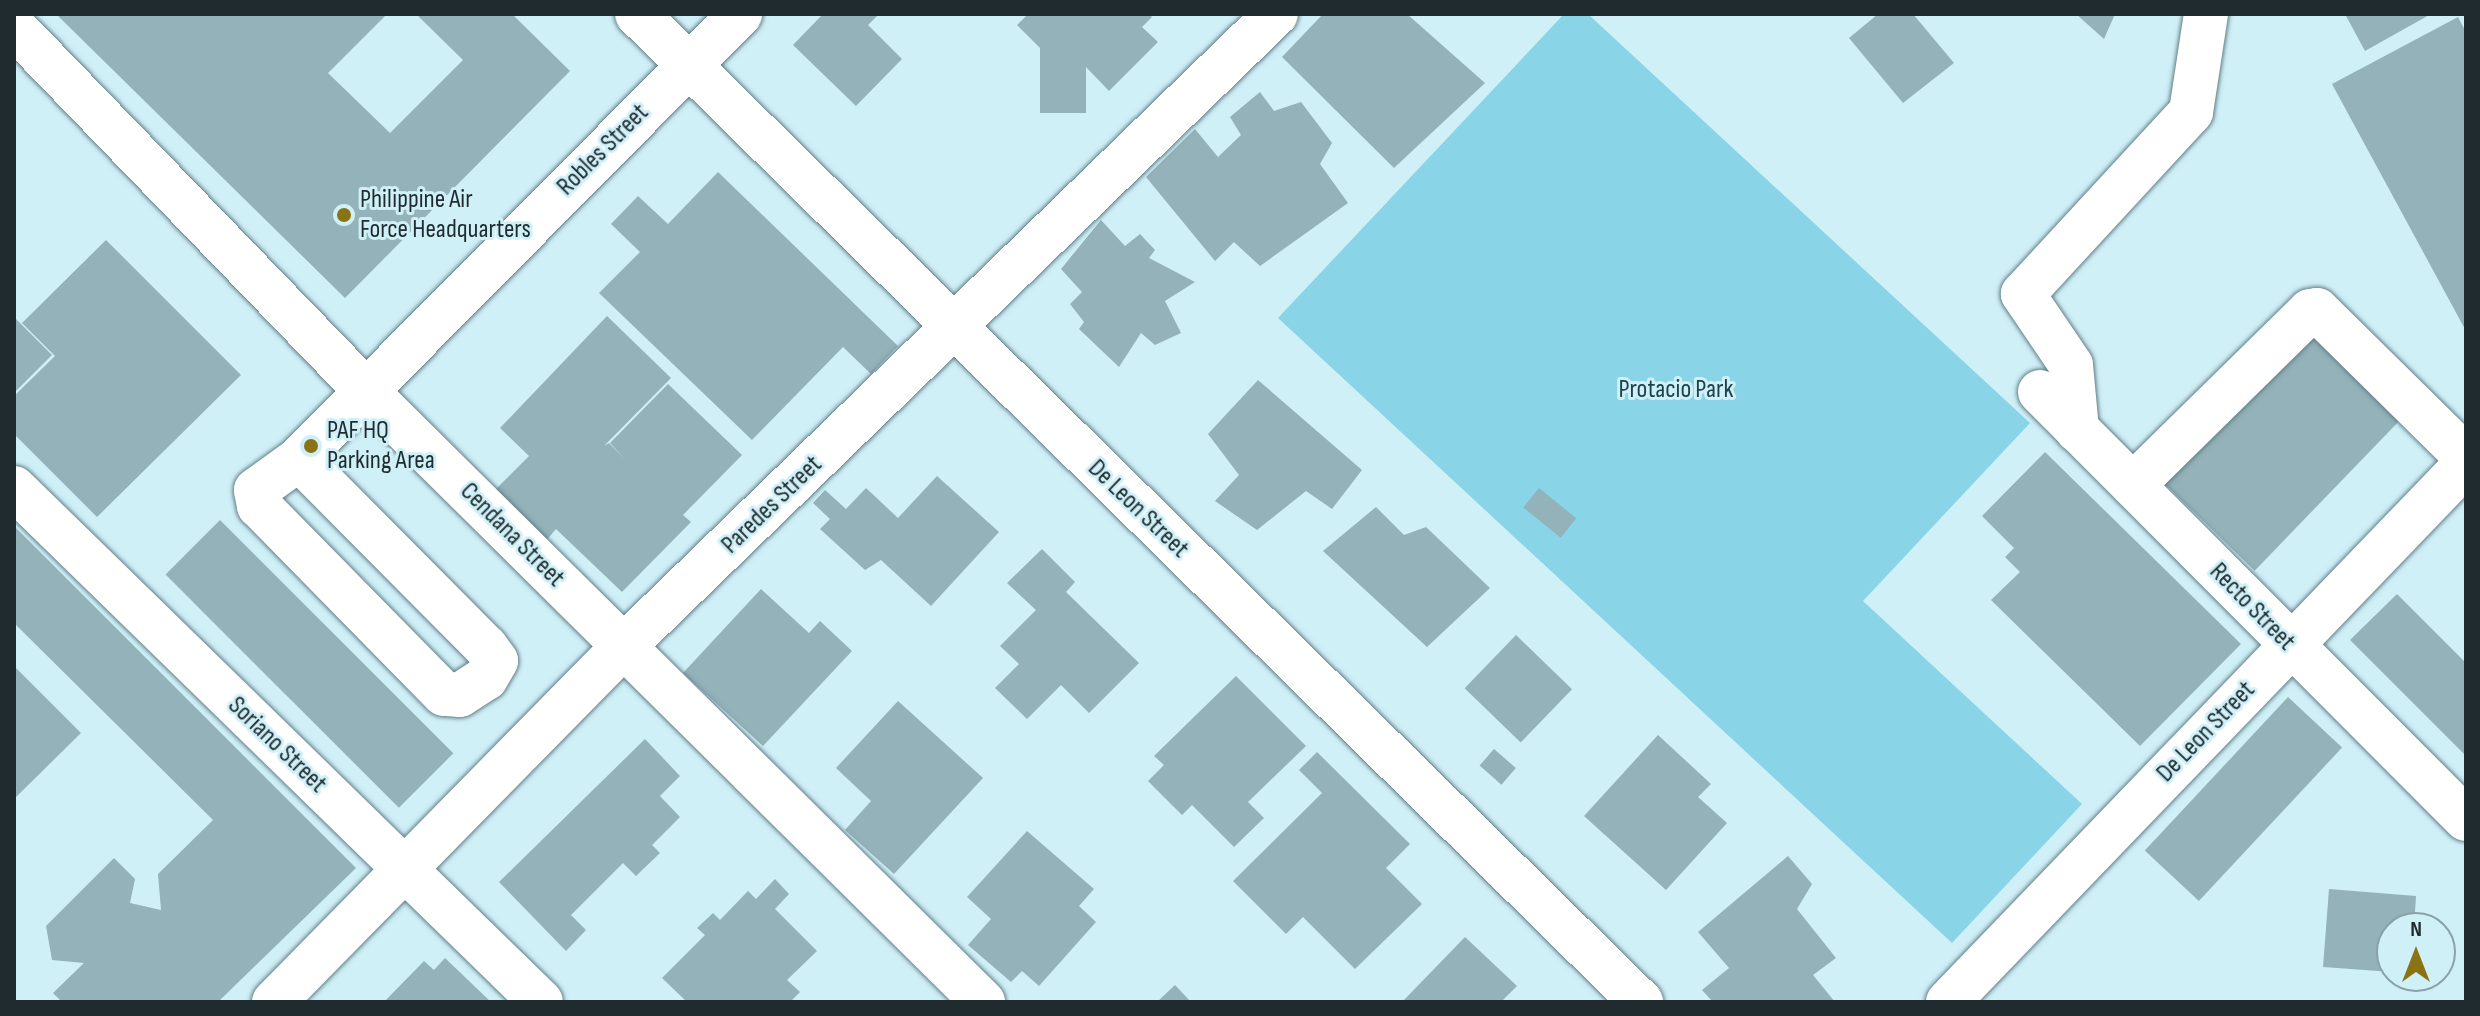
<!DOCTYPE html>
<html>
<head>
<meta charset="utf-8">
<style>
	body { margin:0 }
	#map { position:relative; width:2480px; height:1016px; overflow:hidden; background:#d0f0f8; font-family:"Sofia Sans Condensed",sans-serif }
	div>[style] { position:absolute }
	.green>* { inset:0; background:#89d5e7 }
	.building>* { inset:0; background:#93b2b9; transform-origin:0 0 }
	.roads { filter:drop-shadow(0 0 2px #617f86) drop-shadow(0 0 2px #617f86) }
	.minor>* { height:44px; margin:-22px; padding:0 22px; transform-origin:22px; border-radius:22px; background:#fff }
	.dots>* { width:22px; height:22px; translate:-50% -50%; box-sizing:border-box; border:4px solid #d0f0f8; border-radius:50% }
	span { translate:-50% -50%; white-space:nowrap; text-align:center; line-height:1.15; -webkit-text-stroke:6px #d0f0f8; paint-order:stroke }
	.street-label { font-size:26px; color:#1f2b2e }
	.poi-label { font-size:26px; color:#1f2b2e }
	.left { translate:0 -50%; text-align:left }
	.park-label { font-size:26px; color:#1c434c }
	.frame { position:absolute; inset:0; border:16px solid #1f2b2e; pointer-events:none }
	.north { position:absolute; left:2376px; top:912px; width:80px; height:80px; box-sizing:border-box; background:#d0f0f8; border:2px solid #89a1a7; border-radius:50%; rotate:0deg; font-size:22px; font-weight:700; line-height:32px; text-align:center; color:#1f2b2e }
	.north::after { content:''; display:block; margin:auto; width:28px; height:36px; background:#897315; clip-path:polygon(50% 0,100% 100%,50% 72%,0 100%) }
</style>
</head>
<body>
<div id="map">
	<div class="green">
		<div style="clip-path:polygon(1564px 14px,1588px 14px,2030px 423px,1863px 601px,2082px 804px,1952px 943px,1278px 318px)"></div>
	</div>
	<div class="building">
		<div style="clip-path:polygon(56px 14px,387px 14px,328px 73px,390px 133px,463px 60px,416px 14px,512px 14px,570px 71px,345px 298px)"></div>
		<div style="clip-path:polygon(823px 14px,879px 14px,868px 25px,902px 59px,856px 106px,793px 45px)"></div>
		<div style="clip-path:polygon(1028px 14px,1148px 14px,1152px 17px,1142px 27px,1158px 42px,1109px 91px,1086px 67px,1086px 113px,1040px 113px,1040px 48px,1017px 25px)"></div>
		<div style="clip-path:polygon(1323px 14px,1407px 14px,1485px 83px,1394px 168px,1282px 57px)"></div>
		<div style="clip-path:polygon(1878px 14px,1913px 14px,1954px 63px,1903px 103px,1849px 38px)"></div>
		<div style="clip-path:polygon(2076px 14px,2115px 14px,2104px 39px)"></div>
		<div style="clip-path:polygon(2345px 14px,2431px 14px,2365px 51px)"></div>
		<div style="clip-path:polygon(2458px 17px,2466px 32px,2466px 331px,2332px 84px)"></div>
		<div style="clip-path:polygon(1260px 92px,1274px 111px,1301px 102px,1332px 143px,1320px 164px,1348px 203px,1260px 266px,1234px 242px,1215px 261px,1146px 177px,1195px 129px,1218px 157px,1241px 135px,1230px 117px)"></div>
		<div style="clip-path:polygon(718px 172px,898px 346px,871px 374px,843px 347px,752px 440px,599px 293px,640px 252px,611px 224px,638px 196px,668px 224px)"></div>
		<div style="clip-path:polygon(1101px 220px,1125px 246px,1140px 234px,1155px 250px,1149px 258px,1195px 282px,1165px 301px,1181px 333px,1155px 345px,1141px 333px,1119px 367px,1079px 329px,1084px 322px,1070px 304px,1082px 292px,1061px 269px)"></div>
		<div style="clip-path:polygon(106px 240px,241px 375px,97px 517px,14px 434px,14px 396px,55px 356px,22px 323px)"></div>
		<div style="clip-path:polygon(607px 316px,671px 378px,604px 446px,609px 443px,624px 458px,610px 443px,668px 384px,742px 455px,683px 515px,691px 522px,622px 592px,556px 529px,545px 542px,493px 492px,529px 456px,500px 428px)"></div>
		<div style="left:2299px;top:316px;width:145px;height:214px;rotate:44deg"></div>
		<div style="clip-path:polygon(14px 317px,52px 355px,14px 393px)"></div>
		<div style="clip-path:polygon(1258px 380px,1362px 470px,1332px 509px,1306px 491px,1257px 530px,1215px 501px,1239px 475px,1208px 434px)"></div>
		<div style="clip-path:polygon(2045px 452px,2241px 644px,2140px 746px,1991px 600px,2020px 572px,2005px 557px,2014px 548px,1982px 516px)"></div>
		<div style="clip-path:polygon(937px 476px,999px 532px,931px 606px,881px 560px,865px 570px,820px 529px,830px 519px,813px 503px,825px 490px,846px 509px,866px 488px,898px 518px)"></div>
		<div style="left:1539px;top:488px;width:48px;height:25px;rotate:39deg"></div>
		<div style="clip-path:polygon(1376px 507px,1404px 535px,1426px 527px,1490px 588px,1427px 647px,1323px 551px)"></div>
		<div style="left:220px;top:520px;width:330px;height:77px;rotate:45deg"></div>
		<div style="clip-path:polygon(14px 526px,356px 868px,218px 1002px,62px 1002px,53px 993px,84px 963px,52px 960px,46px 926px,114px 858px,135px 879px,130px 903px,161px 910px,158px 874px,213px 820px,14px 623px)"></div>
		<div style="clip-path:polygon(1042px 549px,1075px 582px,1066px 592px,1139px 663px,1089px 713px,1061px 685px,1027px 719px,995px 688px,1019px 664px,1000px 646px,1036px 610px,1007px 583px)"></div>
		<div style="clip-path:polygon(761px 589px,809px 633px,820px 621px,852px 651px,763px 746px,683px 673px)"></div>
		<div style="clip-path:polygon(2397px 594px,2466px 663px,2466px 756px,2350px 640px)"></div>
		<div style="left:1516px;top:635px;width:78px;height:74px;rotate:44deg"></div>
		<div style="clip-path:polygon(14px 666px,81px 733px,14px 799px)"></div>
		<div style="clip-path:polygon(1236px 676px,1306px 746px,1248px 802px,1264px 818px,1234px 847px,1192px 805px,1182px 815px,1148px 781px,1164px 765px,1154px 756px)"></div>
		<div style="left:2288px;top:697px;width:74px;height:210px;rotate:43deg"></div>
		<div style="clip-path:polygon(898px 701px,983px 778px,894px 874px,845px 830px,871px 801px,836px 768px)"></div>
		<div style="clip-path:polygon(1658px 735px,1711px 784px,1698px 797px,1727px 823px,1666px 890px,1584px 816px)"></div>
		<div style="clip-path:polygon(645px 739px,680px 776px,660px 796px,680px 817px,652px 845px,660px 853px,636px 876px,623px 863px,571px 915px,586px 930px,566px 951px,499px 882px)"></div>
		<div style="left:1494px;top:749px;width:29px;height:22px;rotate:41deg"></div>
		<div style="clip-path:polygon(1317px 752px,1410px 844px,1386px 868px,1422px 904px,1355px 969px,1303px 917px,1286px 934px,1233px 881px,1322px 793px,1299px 770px)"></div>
		<div style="clip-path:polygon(1027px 831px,1094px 889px,1079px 906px,1096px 922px,1039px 986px,1022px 971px,1011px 982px,968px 945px,991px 919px,967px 897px)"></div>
		<div style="clip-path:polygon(1788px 856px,1812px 884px,1797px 909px,1836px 958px,1813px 975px,1835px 1002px,1713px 1002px,1702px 990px,1729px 968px,1698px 932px)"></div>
		<div style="clip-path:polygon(775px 879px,789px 894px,775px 909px,817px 951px,787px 980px,800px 992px,790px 1002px,687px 1002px,662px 978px,705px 935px,697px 928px,713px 913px,720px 920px,748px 891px,756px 899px)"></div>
		<div style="clip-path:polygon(2329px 889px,2416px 896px,2414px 928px,2392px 928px,2392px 972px,2323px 967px)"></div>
		<div style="clip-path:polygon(1465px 937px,1517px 986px,1501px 1002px,1402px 1002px)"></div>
		<div style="clip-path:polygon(445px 958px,491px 1002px,384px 1002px,424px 961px,434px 970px)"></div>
		<div style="clip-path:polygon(1175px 985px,1191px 1002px,1157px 1002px)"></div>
	</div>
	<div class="roads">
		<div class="minor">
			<div style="left:637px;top:14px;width:1409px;rotate:44.54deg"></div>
			<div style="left:14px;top:27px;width:505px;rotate:45.96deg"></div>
			<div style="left:365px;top:390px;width:870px;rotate:44.72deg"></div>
			<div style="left:2040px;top:392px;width:603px;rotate:45.07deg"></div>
			<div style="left:2077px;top:430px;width:65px;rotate:-95.3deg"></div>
			<div style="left:2071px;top:365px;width:86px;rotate:-124.1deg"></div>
			<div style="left:2023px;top:294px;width:248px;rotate:-47.3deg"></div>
			<div style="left:2191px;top:112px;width:99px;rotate:-81.3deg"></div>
			<div style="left:299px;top:459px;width:265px;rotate:45.2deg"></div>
			<div style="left:486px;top:647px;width:17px;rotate:54deg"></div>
			<div style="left:496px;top:661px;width:20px;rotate:120deg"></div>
			<div style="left:486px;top:678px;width:31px;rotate:147deg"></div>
			<div style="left:460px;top:695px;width:16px;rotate:-176deg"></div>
			<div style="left:444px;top:694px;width:264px;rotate:-134.5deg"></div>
			<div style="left:259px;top:506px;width:16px;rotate:-101deg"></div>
			<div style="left:256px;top:490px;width:53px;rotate:-35.8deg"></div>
			<div style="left:299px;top:459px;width:627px;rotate:-45.26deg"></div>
			<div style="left:2133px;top:485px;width:248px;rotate:-44.5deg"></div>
			<div style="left:2310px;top:311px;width:7px;rotate:-8deg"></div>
			<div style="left:2317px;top:310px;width:209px;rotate:44.6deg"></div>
			<div style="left:14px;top:488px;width:736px;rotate:44.28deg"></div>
			<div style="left:274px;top:1002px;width:499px;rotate:-45.5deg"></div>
			<div style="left:624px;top:646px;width:908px;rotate:-44.11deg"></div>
			<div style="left:1948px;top:1002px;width:747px;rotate:-46.09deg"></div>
		</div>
	</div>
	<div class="dots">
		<div style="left:344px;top:215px;background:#897315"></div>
		<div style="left:311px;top:446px;background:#897315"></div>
	</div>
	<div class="street-label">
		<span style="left:603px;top:150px;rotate:-45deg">Robles Street</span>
		<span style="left:772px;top:505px;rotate:-44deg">Paredes Street</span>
		<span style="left:1138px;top:509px;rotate:44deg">De Leon Street</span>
		<span style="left:512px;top:535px;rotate:45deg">Cendana Street</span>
		<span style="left:2252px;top:607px;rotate:46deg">Recto Street</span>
		<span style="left:2206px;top:732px;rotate:-46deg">De Leon Street</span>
		<span style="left:277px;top:745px;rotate:44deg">Soriano Street</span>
	</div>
	<div class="poi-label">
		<span class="left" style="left:360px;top:215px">Philippine Air<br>Force Headquarters</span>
		<span class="left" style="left:327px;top:446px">PAF HQ<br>Parking Area</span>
	</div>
	<div class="park-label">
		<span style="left:1676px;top:390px">Protacio Park</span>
	</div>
	<div class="frame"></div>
	<div class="north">N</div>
</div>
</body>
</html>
